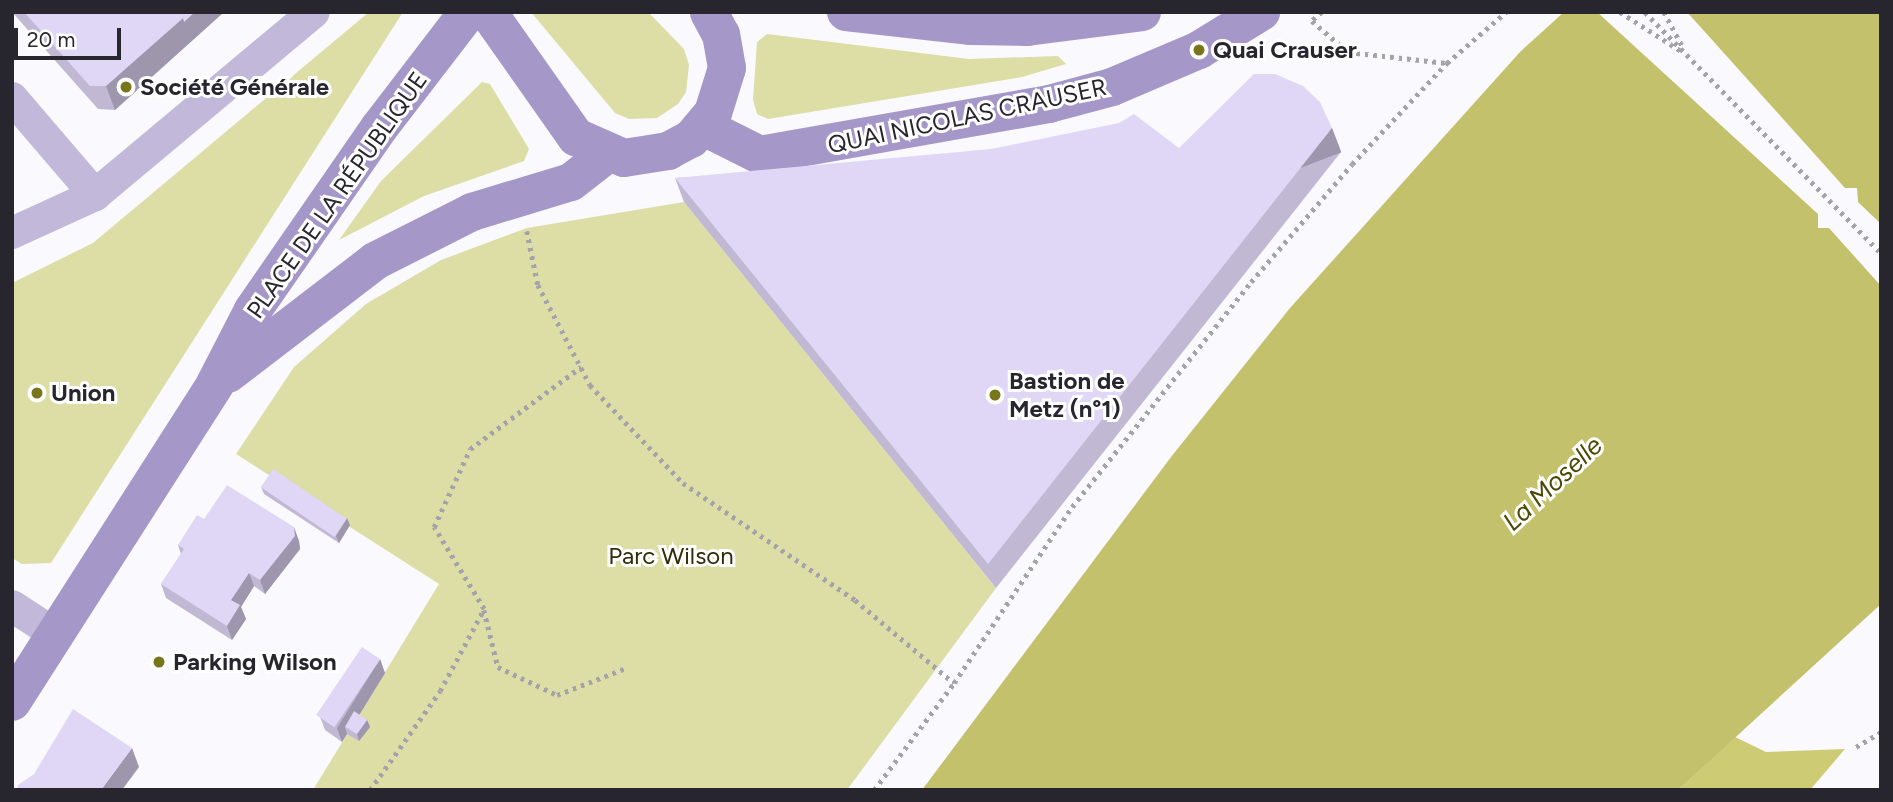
<!DOCTYPE html>
<html>
<head>
<meta charset="utf-8">
<style>
	body { margin:0 }
	#map { position:relative; width:1893px; height:802px; overflow:hidden; background:#faf9fe; font-family:Figtree,sans-serif }
	div>[style] { position:absolute }
	.green>* { inset:0; background:#dddda6 }
	.forest>* { inset:0; background:#cdcc75 }
	.water>* { inset:0; background:#c3c16b }
	.pier>* { inset:0; background:#faf9fe }
	.path>* { height:4.5px; margin-top:-2.25px; transform-origin:0; background:repeating-linear-gradient(90deg,#a4a3a9 0 3.5px,transparent 0 8.5px) }
	.minor>* { height:32px; margin:-16px; padding:0 16px; transform-origin:16px; border-radius:16px; background:#c2b8da }
	.secondary>* { height:38px; margin:-19px; padding:0 19px; transform-origin:19px; border-radius:19px; background:#a697c9 }
	.wall>* { inset:0; background:#c1b9d4 }
	.shaded-wall>* { inset:0; background:#9d96ac; transform-origin:0 0 }
	.building>* { inset:0; background:#e0d7f6; transform-origin:0 0 }
	.dots>* { width:19px; height:19px; translate:-50% -50%; box-sizing:border-box; border:4px solid #fff; border-radius:50% }
	span { translate:-50% -50%; white-space:nowrap; text-align:center; line-height:1.15; -webkit-text-stroke:6px #fff; paint-order:stroke }
	.poi-label { font-size:24px; color:#27252e; font-weight:700 }
	.left { translate:0 -50%; text-align:left }
	.street-label { font-size:24px; color:#27252e }
	.park-label { font-size:24px; color:#2e2d06 }
	.water-label { font-size:26px; color:#4a4801; font-style:italic }
	.frame { position:absolute; inset:0; border:14px solid #27252e; pointer-events:none }
	.scale { position:absolute; left:14px; top:28px; width:107px; height:32px; box-sizing:border-box; border:4px solid #27252e; border-top:0; padding-left:9px; font-size:21px; line-height:24px; white-space:nowrap; color:#27252e; -webkit-text-stroke:5px #fff; paint-order:stroke }
</style>
</head>
<body>
<div id="map">
	<div class="green">
		<div style="clip-path:polygon(369px 12px,403px 12px,51px 563px,22px 564px,12px 558px,12px 283px,93px 243px)"></div>
		<div style="clip-path:polygon(531px 12px,648px 12px,684px 49px,689px 65px,686px 92px,678px 104px,657px 118px,629px 119px,615px 113px)"></div>
		<div style="clip-path:polygon(767px 34px,969px 59px,1058px 56px,1066px 64px,1022px 77px,768px 119px,757px 114px,753px 100px,757px 42px)"></div>
		<div style="clip-path:polygon(482px 82px,490px 84px,529px 149px,524px 161px,424px 196px,339px 240px,381px 181px)"></div>
		<div style="clip-path:polygon(684px 202px,996px 588px,847px 790px,313px 790px,439px 584px,236px 454px,294px 367px,366px 304px,441px 260px,527px 228px)"></div>
	</div>
	<div class="forest">
		<div style="clip-path:polygon(1735px 737px,1766px 752px,1845px 749px,1810px 790px,1678px 790px)"></div>
	</div>
	<div class="water">
		<div style="clip-path:polygon(1564px 12px,1881px 12px,1881px 604px,1678px 790px,922px 790px,1171px 457px,1290px 308px,1520px 52px)"></div>
	</div>
	<div class="pier">
		<div style="clip-path:polygon(1597px 12px,1687px 12px,1845px 188px,1857px 188px,1858px 202px,1881px 224px,1881px 286px,1829px 228px,1818px 228px,1818px 214px)"></div>
	</div>
	<div class="path">
		<div style="left:1322px;top:12px;width:13px;rotate:138deg"></div>
		<div style="left:1312px;top:21px;width:48px;rotate:40.7deg"></div>
		<div style="left:1348px;top:52px;width:99px;rotate:6.4deg"></div>
		<div style="left:1380px;top:12px;width:37px"></div>
		<div style="left:1620px;top:12px;width:72px;rotate:32.6deg"></div>
		<div style="left:1645px;top:12px;width:337px;rotate:45.6deg"></div>
		<div style="left:1664px;top:12px;width:42px;rotate:61.6deg"></div>
		<div style="left:527px;top:231px;width:55px;rotate:78.5deg"></div>
		<div style="left:538px;top:285px;width:113px;rotate:62.5deg"></div>
		<div style="left:590px;top:385px;width:135px;rotate:46.5deg"></div>
		<div style="left:683px;top:483px;width:208px;rotate:34.2deg"></div>
		<div style="left:855px;top:600px;width:129px;rotate:40deg"></div>
		<div style="left:484px;top:610px;width:59px;rotate:76.2deg"></div>
		<div style="left:498px;top:667px;width:65px;rotate:25.4deg"></div>
		<div style="left:557px;top:695px;width:74px;rotate:-21.4deg"></div>
		<div style="left:1856px;top:747px;width:29px;rotate:-31deg"></div>
		<div style="left:370px;top:790px;width:121px;rotate:-54.7deg"></div>
		<div style="left:440px;top:691px;width:93px;rotate:-61.8deg"></div>
		<div style="left:484px;top:609px;width:96px;rotate:-121.4deg"></div>
		<div style="left:434px;top:527px;width:86px;rotate:-65.2deg"></div>
		<div style="left:470px;top:449px;width:138px;rotate:-36.5deg"></div>
		<div style="left:874px;top:790px;width:134px;rotate:-53.2deg"></div>
		<div style="left:954px;top:683px;width:212px;rotate:-56.2deg"></div>
		<div style="left:1072px;top:507px;width:288px;rotate:-51.5deg"></div>
		<div style="left:1251px;top:282px;width:155px;rotate:-49.4deg"></div>
		<div style="left:1352px;top:164px;width:139px;rotate:-46.8deg"></div>
		<div style="left:1447px;top:63px;width:78px;rotate:-40.8deg"></div>
	</div>
	<div class="minor">
		<div style="left:12px;top:98px;width:128px;rotate:49.4deg"></div>
		<div style="left:12px;top:233px;width:91px;rotate:-24.6deg"></div>
		<div style="left:95px;top:195px;width:285px;rotate:-39.9deg"></div>
		<div style="left:12px;top:606px;width:51px;rotate:33.1deg"></div>
	</div>
	<div class="secondary">
		<div style="left:488px;top:12px;width:153px;rotate:54.9deg"></div>
		<div style="left:576px;top:137px;width:52px;rotate:23.6deg"></div>
		<div style="left:624px;top:158px;width:45px;rotate:-9deg"></div>
		<div style="left:668px;top:151px;width:26px;rotate:-28deg"></div>
		<div style="left:691px;top:139px;width:34px;rotate:-50deg"></div>
		<div style="left:713px;top:113px;width:47px;rotate:-72.7deg"></div>
		<div style="left:727px;top:68px;width:34px;rotate:-100deg"></div>
		<div style="left:721px;top:35px;width:26px;rotate:-118deg"></div>
		<div style="left:846px;top:12px;width:126px;rotate:6.4deg"></div>
		<div style="left:971px;top:26px;width:56px;rotate:1deg"></div>
		<div style="left:1027px;top:27px;width:116px;rotate:-7.4deg"></div>
		<div style="left:704px;top:127px;width:63px;rotate:26.6deg"></div>
		<div style="left:760px;top:155px;width:293px;rotate:-10deg"></div>
		<div style="left:1049px;top:104px;width:65px;rotate:-15.1deg"></div>
		<div style="left:1112px;top:87px;width:95px;rotate:-23deg"></div>
		<div style="left:1199px;top:50px;width:73px;rotate:-31.5deg"></div>
		<div style="left:228px;top:374px;width:185px;rotate:-37.5deg"></div>
		<div style="left:375px;top:261px;width:109px;rotate:-26.8deg"></div>
		<div style="left:472px;top:212px;width:103px;rotate:-16.9deg"></div>
		<div style="left:571px;top:182px;width:46px;rotate:-37.9deg"></div>
		<div style="left:12px;top:702px;width:377px;rotate:-57.4deg"></div>
		<div style="left:215px;top:384px;width:83px;rotate:-62.8deg"></div>
		<div style="left:253px;top:310px;width:221px;rotate:-55.3deg"></div>
		<div style="left:379px;top:128px;width:146px;rotate:-52.5deg"></div>
	</div>
	<div class="wall">
		<div style="clip-path:polygon(12px 12px,224px 12px,115px 110px,98px 109px)"></div>
		<div style="clip-path:polygon(1332px 128px,1341px 152px,996px 588px,684px 202px,675px 178px,1179px 148px)"></div>
		<div style="clip-path:polygon(261px 487px,350px 525px,339px 543px,264px 494px)"></div>
		<div style="clip-path:polygon(204px 519px,299px 541px,300px 549px,265px 594px,254px 586px,241px 607px,246px 619px,232px 640px,166px 598px,161px 584px,181px 554px,178px 545px)"></div>
		<div style="clip-path:polygon(380px 659px,385px 673px,359px 715px,367px 720px,370px 727px,359px 741px,347px 734px,342px 742px,325px 730px,320px 717px)"></div>
	</div>
	<div class="shaded-wall">
		<div style="clip-path:polygon(195px 12px,224px 12px,115px 110px,106px 86px,183px 18px)"></div>
		<div style="left:1332px;top:128px;width:26px;height:555px;rotate:69deg"></div>
		<div style="clip-path:polygon(347px 518px,350px 525px,339px 543px,336px 536px)"></div>
		<div style="clip-path:polygon(294px 527px,299px 541px,300px 549px,265px 594px,260px 580px)"></div>
		<div style="clip-path:polygon(249px 573px,254px 586px,241px 607px,246px 619px,232px 640px,227px 626px,231px 600px)"></div>
		<div style="clip-path:polygon(380px 659px,385px 673px,350px 730px,345px 727px,347px 734px,342px 742px,337px 728px)"></div>
		<div style="clip-path:polygon(367px 720px,370px 727px,359px 741px,357px 734px)"></div>
		<div style="clip-path:polygon(132px 748px,139px 767px,122px 790px,101px 790px)"></div>
	</div>
	<div class="building">
		<div style="clip-path:polygon(24px 12px,178px 12px,183px 18px,106px 86px,90px 86px)"></div>
		<div style="clip-path:polygon(178px 12px,195px 12px,184px 22px,183px 18px)"></div>
		<div style="clip-path:polygon(1254px 74px,1275px 74px,1303px 86px,1320px 102px,1332px 128px,988px 564px,675px 178px,991px 149px,1119px 123px,1134px 114px,1179px 148px)"></div>
		<div style="left:273px;top:469px;width:89px;height:22px;rotate:34deg"></div>
		<div style="clip-path:polygon(227px 485px,294px 527px,295px 536px,260px 580px,249px 573px,231px 600px,240px 605px,227px 626px,161px 584px,184px 549px,178px 545px,197px 515px,204px 519px)"></div>
		<div style="left:362px;top:647px;width:22px;height:82px;rotate:34deg"></div>
		<div style="clip-path:polygon(73px 709px,132px 748px,101px 790px,17px 790px,18px 785px,34px 774px)"></div>
		<div style="clip-path:polygon(354px 711px,367px 720px,357px 734px,345px 727px)"></div>
	</div>
	<div class="dots">
		<div style="left:1199px;top:50px;background:#78761b"></div>
		<div style="left:126px;top:87px;background:#78761b"></div>
		<div style="left:37px;top:393px;background:#78761b"></div>
		<div style="left:995px;top:395px;background:#78761b"></div>
		<div style="left:159px;top:662px;background:#78761b"></div>
	</div>
	<div class="poi-label">
		<span class="left" style="left:1213px;top:50px">Quai Crauser</span>
		<span class="left" style="left:140px;top:87px">Société Générale</span>
		<span class="left" style="left:1009px;top:395px">Bastion de<br>Metz (n°1)</span>
		<span class="left" style="left:51px;top:393px">Union</span>
		<span class="left" style="left:173px;top:662px">Parking Wilson</span>
	</div>
	<div class="street-label">
		<span style="left:967px;top:116px;rotate:-12deg">QUAI NICOLAS CRAUSER</span>
		<span style="left:337px;top:195px;rotate:-55deg">PLACE DE LA RÉPUBLIQUE</span>
	</div>
	<div class="park-label">
		<span style="left:671px;top:556px">Parc Wilson</span>
	</div>
	<div class="water-label">
		<span style="left:1553px;top:484px;rotate:-43deg">La Moselle</span>
	</div>
	<div class="frame"></div>
	<div class="scale">20 m</div>
</div>
</body>
</html>
